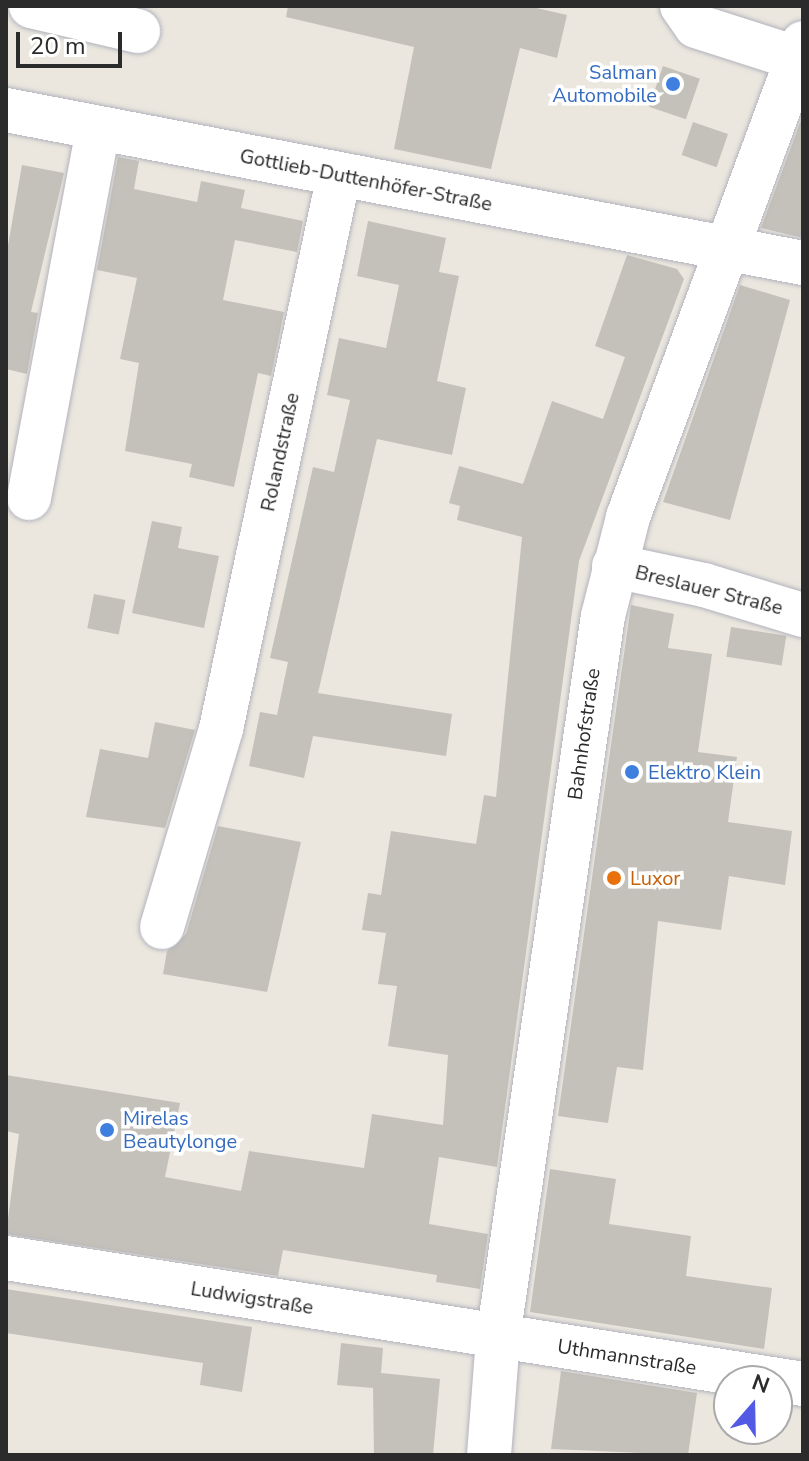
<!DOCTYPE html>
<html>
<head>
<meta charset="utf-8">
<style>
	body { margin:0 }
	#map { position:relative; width:809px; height:1461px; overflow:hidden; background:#ebe7df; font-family:"Nunito Sans",sans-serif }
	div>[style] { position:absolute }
	.building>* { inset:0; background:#c4c1ba; transform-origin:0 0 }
	.roads { filter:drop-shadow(0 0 2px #b2b3bd) drop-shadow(0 0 2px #b2b3bd) }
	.minor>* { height:44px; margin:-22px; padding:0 22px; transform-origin:22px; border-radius:22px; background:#fff }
	.dots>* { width:22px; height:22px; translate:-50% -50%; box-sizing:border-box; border:4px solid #fff; border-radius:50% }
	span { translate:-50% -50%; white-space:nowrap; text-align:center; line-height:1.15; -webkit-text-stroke:7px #fff; paint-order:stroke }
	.shop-label { font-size:20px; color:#366cbe }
	.right { translate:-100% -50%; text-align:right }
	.left { translate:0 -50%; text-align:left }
	.street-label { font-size:20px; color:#2b2b2b }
	.food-label { font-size:20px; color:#c56008 }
	.frame { position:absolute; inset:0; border:8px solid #2b2b2b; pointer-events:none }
	.north { position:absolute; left:713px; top:1365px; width:80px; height:80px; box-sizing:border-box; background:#fff; border:2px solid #aaa; border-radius:50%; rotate:20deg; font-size:22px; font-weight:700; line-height:32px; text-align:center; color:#2b2b2b }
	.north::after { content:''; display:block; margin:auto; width:28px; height:36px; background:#5159e5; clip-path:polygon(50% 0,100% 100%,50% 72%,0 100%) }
	.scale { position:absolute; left:16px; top:32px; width:106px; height:36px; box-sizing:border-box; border:4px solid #2b2b2b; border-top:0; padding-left:10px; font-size:24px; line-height:28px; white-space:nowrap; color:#2b2b2b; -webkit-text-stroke:6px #fff; paint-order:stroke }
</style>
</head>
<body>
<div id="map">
	<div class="building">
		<div style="clip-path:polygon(288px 6px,528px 6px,567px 15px,557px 58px,520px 48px,491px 169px,394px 149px,414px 47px,286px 17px)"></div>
		<div style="left:663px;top:66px;width:39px;height:43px;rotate:19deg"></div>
		<div style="clip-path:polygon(803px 115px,803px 238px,761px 228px)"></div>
		<div style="left:693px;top:122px;width:37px;height:35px;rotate:19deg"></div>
		<div style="clip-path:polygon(118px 157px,139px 161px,134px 189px,197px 202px,201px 181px,245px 190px,241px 208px,303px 221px,297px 252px,235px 240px,223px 300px,284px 312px,271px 376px,258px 373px,234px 487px,189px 477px,192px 464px,125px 451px,139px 363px,120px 359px,137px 278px,97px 270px)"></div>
		<div style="clip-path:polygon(22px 165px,64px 173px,31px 312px,38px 313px,27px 374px,6px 369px,6px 257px)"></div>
		<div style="clip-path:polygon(368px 221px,446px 238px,439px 272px,459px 276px,437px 381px,466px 388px,452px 455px,377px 439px,318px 693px,452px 714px,446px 756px,313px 736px,304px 778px,249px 766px,260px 712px,277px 715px,288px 662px,270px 658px,313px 467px,334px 472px,350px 400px,327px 395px,339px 338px,386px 348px,399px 285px,357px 276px)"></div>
		<div style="clip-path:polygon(627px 255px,677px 269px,684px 279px,579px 561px,497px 1167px,439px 1157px,429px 1224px,488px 1234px,480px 1289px,436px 1282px,437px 1275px,283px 1250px,278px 1276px,6px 1234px,19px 1134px,6px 1131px,6px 1075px,180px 1103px,165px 1177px,241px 1191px,249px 1151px,364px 1168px,372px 1114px,443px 1125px,448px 1055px,388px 1046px,397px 986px,378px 984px,386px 933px,362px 930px,368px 893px,381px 895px,391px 831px,476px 844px,484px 795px,496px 797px,522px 537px,457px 520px,460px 506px,449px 503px,459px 466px,523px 484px,552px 401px,603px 419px,625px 357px,595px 346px)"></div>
		<div style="clip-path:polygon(740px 285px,790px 300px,730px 520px,663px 502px)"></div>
		<div style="clip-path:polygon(152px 521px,182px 527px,178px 548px,219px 556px,204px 628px,132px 613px)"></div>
		<div style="left:94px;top:594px;width:32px;height:35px;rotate:11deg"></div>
		<div style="clip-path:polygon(631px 605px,674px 614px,668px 648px,712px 654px,698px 752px,737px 757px,728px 822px,792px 831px,785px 885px,729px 876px,721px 930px,658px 921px,643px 1070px,617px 1067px,608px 1123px,558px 1116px)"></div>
		<div style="left:731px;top:627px;width:56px;height:30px;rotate:9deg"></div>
		<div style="clip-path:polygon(155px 722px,195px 730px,165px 828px,86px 817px,100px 749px,148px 758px)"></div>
		<div style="clip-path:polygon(218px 826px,301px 842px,267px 992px,163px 974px,167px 951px,186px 934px)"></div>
		<div style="clip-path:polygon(550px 1169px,616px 1179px,609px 1224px,691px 1236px,686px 1276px,772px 1288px,764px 1349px,530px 1312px)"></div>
		<div style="clip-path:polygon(6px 1289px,252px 1327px,242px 1392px,200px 1385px,203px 1363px,6px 1333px)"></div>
		<div style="clip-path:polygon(341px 1343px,383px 1348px,381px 1373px,440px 1379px,433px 1455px,374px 1455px,373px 1388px,337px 1385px)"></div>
		<div style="clip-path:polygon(561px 1371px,697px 1393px,688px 1455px,551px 1449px)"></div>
	</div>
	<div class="roads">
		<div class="minor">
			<div style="left:31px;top:6px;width:110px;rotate:13.2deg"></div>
			<div style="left:682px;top:6px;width:24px;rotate:55deg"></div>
			<div style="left:696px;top:26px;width:105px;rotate:17.7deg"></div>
			<div style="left:6px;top:110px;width:812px;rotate:10.87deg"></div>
			<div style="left:29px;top:498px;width:376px;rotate:-79.4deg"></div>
			<div style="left:614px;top:566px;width:92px;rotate:11.9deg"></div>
			<div style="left:704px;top:585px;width:103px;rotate:16.9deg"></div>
			<div style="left:162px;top:927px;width:207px;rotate:-73.4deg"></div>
			<div style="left:221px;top:729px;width:566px;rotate:-77.98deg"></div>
			<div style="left:6px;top:1258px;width:807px;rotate:8.98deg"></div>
			<div style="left:489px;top:1455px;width:117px;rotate:-85.6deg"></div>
			<div style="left:498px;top:1338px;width:730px;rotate:-81.73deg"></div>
			<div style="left:603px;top:616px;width:102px;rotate:-75.8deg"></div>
			<div style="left:628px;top:517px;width:505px;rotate:-69.74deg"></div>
		</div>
	</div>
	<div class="dots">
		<div style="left:673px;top:84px;background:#3f7fe0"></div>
		<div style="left:632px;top:772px;background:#3f7fe0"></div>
		<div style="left:614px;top:878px;background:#e8710a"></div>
		<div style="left:107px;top:1130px;background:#3f7fe0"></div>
	</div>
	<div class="shop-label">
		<span class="right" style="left:657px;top:84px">Salman<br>Automobile</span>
		<span class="left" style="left:648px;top:772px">Elektro Klein</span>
		<span class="left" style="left:123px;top:1130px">Mirelas<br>Beautylonge</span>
	</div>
	<div class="street-label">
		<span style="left:366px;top:180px;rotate:11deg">Gottlieb-Duttenhöfer-Straße</span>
		<span style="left:280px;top:452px;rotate:-78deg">Rolandstraße</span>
		<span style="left:709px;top:590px;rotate:14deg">Breslauer Straße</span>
		<span style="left:584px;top:734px;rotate:-82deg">Bahnhofstraße</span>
		<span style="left:252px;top:1298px;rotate:9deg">Ludwigstraße</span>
		<span style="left:627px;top:1357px;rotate:9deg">Uthmannstraße</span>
	</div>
	<div class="food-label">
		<span class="left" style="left:630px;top:878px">Luxor</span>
	</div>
	<div class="frame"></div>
	<div class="north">N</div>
	<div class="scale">20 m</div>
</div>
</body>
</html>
